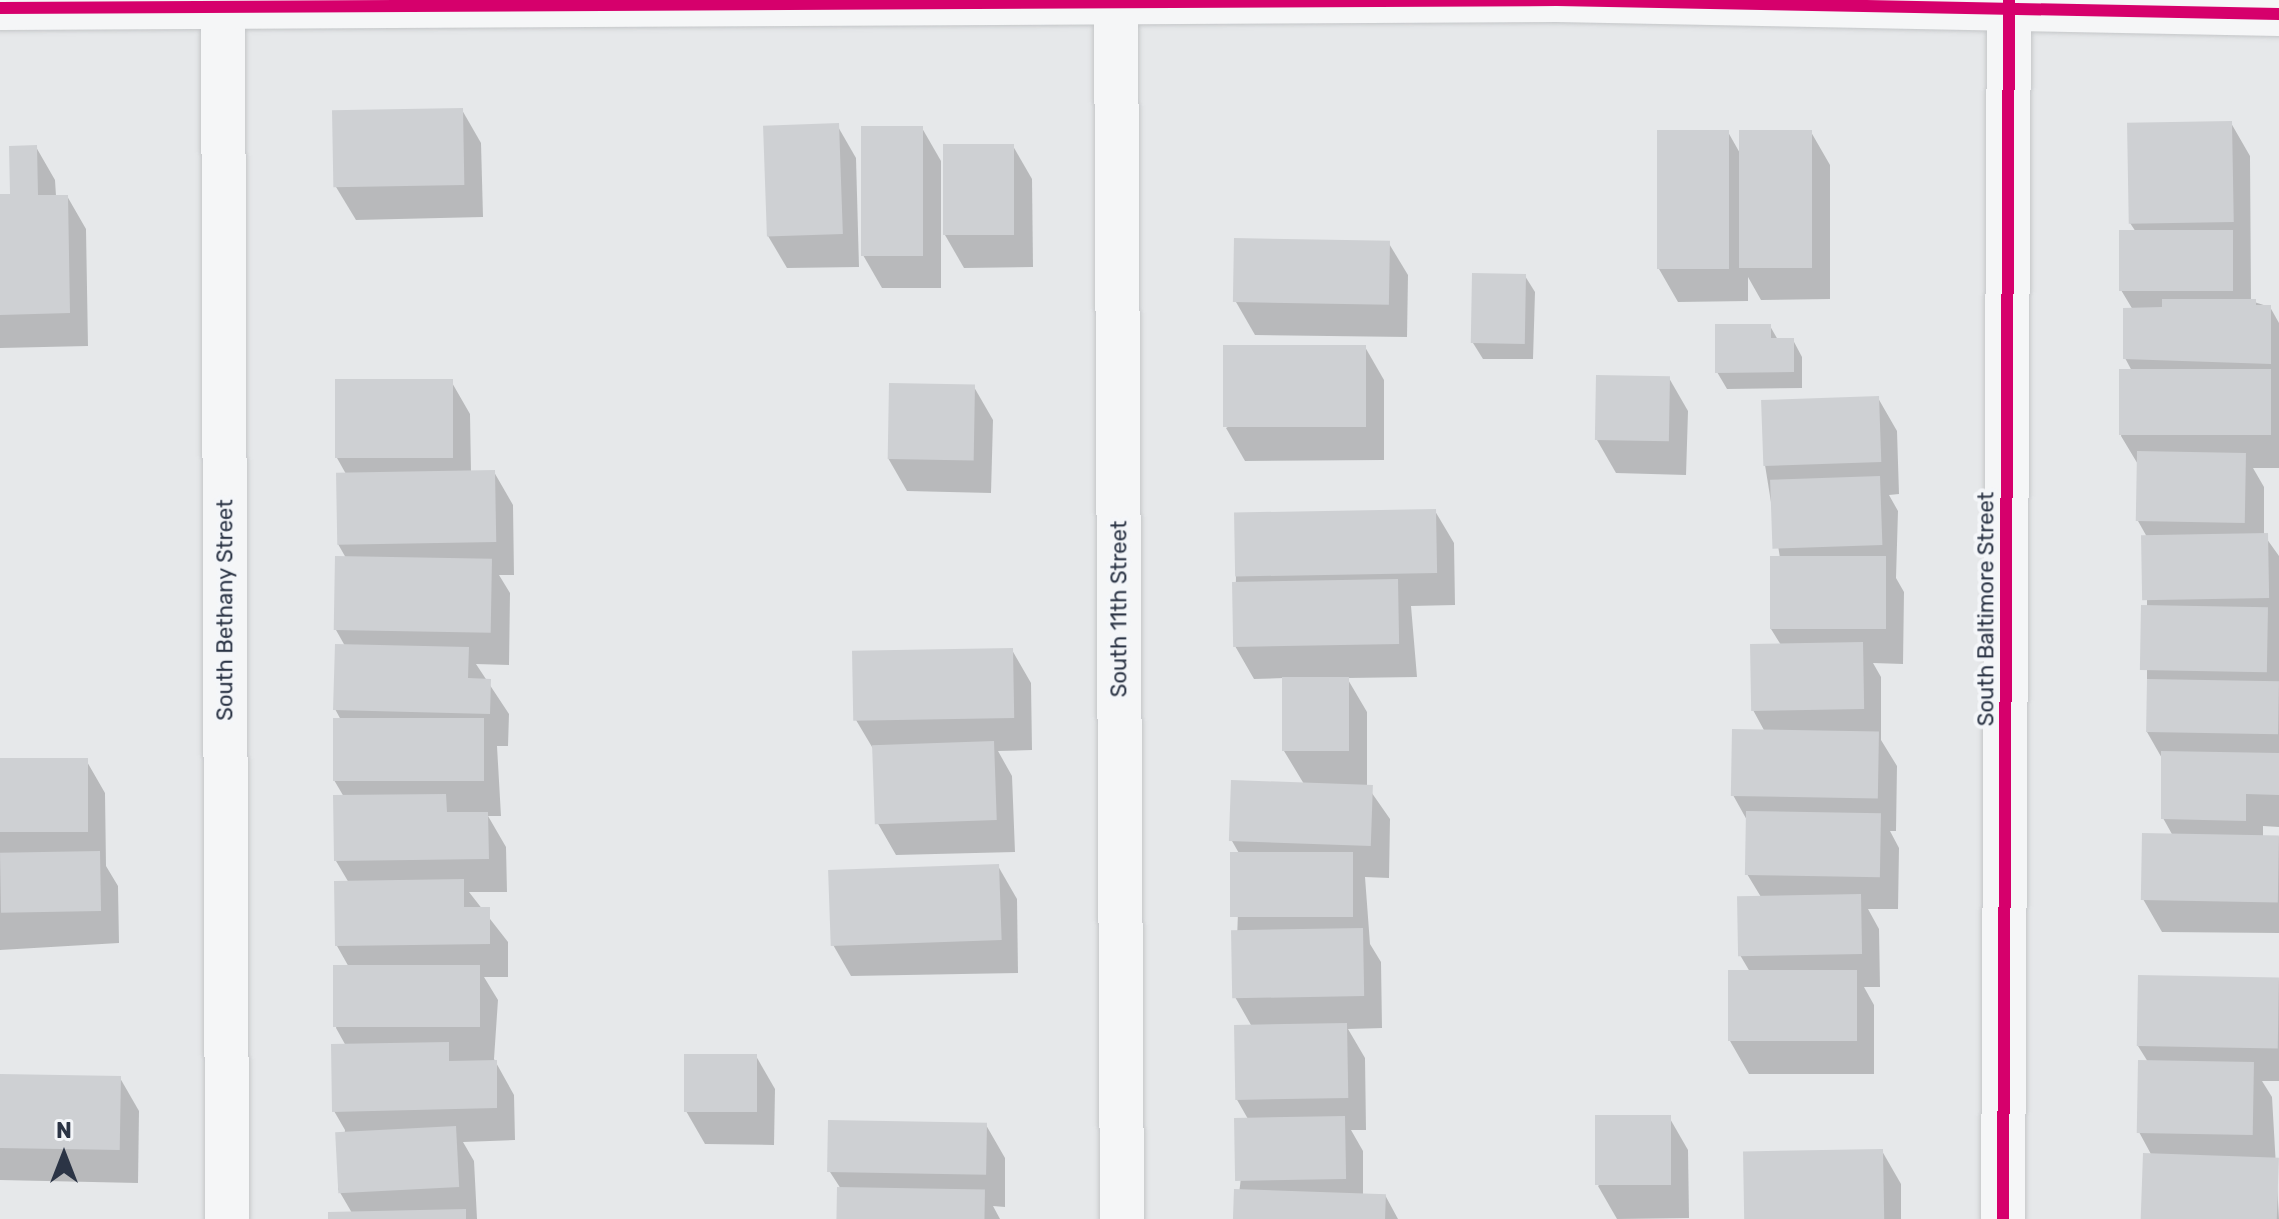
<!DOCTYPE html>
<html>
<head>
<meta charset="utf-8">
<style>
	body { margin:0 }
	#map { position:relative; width:2279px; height:1219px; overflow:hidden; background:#e6e8ea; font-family:Rubik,sans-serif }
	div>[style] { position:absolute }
	.shadow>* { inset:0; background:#0003 }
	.building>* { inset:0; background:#ced0d3; transform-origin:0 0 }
	.roads { filter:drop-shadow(0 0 2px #c4c6c8) drop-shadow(0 0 2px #c4c6c8) }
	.minor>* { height:44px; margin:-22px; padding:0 22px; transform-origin:22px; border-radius:22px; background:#f5f6f7 }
	.cycleway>* { height:12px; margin:-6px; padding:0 6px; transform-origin:6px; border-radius:6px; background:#d6006c }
	span { translate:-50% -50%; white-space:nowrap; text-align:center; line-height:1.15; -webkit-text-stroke:8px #f4f6f9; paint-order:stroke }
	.street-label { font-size:22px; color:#2b3445 }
	.north { position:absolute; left:24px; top:1115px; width:80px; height:80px; -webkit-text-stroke:6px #f4f6f9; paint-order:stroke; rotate:0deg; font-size:22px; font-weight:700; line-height:32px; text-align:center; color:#2b3445 }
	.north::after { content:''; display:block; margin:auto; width:28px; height:36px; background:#2b3445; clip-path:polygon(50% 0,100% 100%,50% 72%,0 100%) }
</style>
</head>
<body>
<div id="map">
	<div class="shadow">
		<div style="clip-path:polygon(462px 110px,481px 143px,483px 217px,356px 220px,336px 187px)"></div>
		<div style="clip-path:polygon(2231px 123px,2250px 156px,2251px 301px,2270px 307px,2279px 323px,2279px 468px,2253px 468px,2264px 487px,2264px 535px,2279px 556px,2279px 827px,2263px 826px,2263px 837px,2279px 837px,2279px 933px,2162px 932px,2143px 899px,2173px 836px,2163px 818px,2163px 760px,2147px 732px,2147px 537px,2138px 521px,2139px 466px,2121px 436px,2133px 373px,2125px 358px,2133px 310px,2121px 290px,2136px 232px,2130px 223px)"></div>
		<div style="clip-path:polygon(837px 125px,856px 158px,859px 267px,787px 268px,768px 236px)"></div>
		<div style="clip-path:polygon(922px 128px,941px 161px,941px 288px,882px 288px,863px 255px)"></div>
		<div style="clip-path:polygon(1728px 132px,1741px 155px,1811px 132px,1830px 165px,1830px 299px,1761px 300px,1748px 277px,1748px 301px,1678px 302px,1659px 269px)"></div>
		<div style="clip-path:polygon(1013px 146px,1032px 179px,1033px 267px,964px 268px,945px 235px)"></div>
		<div style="clip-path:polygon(36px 147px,55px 180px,56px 196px,67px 196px,86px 229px,88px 346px,0 348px,0 196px,12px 196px)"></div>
		<div style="clip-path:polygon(1388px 242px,1408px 275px,1407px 337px,1255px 335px,1236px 302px)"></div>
		<div style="clip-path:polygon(1525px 276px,1535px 292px,1533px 359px,1483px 359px,1473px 343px)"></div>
		<div style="clip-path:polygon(1770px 326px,1778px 340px,1793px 340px,1802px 357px,1802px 388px,1727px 389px,1717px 372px)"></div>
		<div style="clip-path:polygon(1365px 347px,1384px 380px,1384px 460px,1245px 461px,1226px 428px)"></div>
		<div style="clip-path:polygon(1669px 378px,1688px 411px,1686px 475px,1616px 473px,1597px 440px)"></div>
		<div style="clip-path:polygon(451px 381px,470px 414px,471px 472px,494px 472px,513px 505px,514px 575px,499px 575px,510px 593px,509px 665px,476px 664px,509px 714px,508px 746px,497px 746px,501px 816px,488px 816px,506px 847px,507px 892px,469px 892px,508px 942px,508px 977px,484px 977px,498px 1000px,494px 1059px,514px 1095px,515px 1140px,463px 1142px,474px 1161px,477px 1219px,330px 1219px,352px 1213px,338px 1189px,345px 1130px,334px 1111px,346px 1046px,336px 1028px,350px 969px,337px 946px,349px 883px,336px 861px,344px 797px,334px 780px,341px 720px,335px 709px,345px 646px,336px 630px,346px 558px,338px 544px,346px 474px,337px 458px)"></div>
		<div style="clip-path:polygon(974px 387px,993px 420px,991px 493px,907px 491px,888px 458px)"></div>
		<div style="clip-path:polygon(1878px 398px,1897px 431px,1899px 494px,1889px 495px,1898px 511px,1896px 578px,1904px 592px,1903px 664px,1873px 663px,1881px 677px,1881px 740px,1897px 766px,1896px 831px,1890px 831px,1899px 848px,1898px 909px,1868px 909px,1879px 929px,1880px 987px,1864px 987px,1874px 1005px,1874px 1074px,1749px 1074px,1730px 1041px,1750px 972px,1740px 955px,1761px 897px,1747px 874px,1748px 822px,1733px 795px,1765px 732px,1753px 710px,1781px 645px,1771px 629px,1780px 558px,1765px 465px)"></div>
		<div style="clip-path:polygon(1435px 511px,1454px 543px,1455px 605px,1411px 606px,1417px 677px,1347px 678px,1367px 712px,1367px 786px,1390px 819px,1389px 878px,1365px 877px,1370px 944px,1381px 962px,1382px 1028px,1348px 1029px,1365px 1058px,1366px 1130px,1351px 1130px,1363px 1151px,1363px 1194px,1385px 1195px,1398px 1219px,1236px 1219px,1248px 1119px,1236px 1098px,1251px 1025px,1235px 997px,1240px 855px,1232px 841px,1304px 784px,1284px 751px,1284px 678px,1254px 679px,1235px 646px,1236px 574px)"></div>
		<div style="clip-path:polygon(1012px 650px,1031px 683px,1032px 750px,998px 751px,1012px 776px,1015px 852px,896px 855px,877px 822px,875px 752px,856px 720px)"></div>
		<div style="clip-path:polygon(86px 760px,105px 793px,106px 866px,118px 886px,119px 943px,0 950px,0 762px)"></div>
		<div style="clip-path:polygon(998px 866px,1017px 899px,1018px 973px,851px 976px,832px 943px)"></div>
		<div style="clip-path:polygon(2279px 980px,2279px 1081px,2262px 1081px,2272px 1097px,2279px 1219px,2144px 1219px,2152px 1156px,2139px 1132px,2148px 1062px,2138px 1046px)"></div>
		<div style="clip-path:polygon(756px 1056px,775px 1089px,774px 1145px,705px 1144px,686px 1111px)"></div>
		<div style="clip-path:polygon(0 1076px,120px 1078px,139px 1111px,138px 1183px,0 1180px)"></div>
		<div style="clip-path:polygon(1669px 1117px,1688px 1150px,1689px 1218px,1617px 1219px,1598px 1186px)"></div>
		<div style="clip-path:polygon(986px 1125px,1005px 1158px,1005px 1207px,993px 1206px,1000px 1219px,838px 1219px,841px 1189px,830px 1172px)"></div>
		<div style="clip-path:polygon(1882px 1151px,1901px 1184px,1901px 1219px,1746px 1219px)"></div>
	</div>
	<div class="building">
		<div style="left:463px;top:108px;width:77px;height:131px;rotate:89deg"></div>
		<div style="left:2232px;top:121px;width:101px;height:105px;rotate:89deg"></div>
		<div style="left:839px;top:123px;width:111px;height:76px;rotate:88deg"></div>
		<div style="left:861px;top:126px;width:62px;height:130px"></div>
		<div style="left:1729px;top:130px;width:139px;height:72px;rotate:90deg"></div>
		<div style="left:1739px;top:130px;width:73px;height:138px"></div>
		<div style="left:943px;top:144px;width:71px;height:91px"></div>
		<div style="clip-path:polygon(37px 145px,38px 195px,68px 195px,70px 313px,0 315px,0 194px,10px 194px,9px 146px)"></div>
		<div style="left:2119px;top:230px;width:114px;height:61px"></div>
		<div style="left:1234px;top:238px;width:156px;height:64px;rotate:1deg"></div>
		<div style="left:1472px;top:273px;width:54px;height:70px;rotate:1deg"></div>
		<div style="clip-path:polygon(2162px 299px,2256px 299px,2256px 305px,2271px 305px,2271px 364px,2123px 359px,2123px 308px,2162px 307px)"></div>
		<div style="clip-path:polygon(1715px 324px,1771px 324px,1771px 338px,1794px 338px,1794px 372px,1715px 373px)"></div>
		<div style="left:1366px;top:345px;width:82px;height:143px;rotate:90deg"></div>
		<div style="left:2271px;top:369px;width:66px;height:152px;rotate:90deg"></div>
		<div style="left:1596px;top:375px;width:74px;height:65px;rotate:1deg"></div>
		<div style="left:453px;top:379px;width:79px;height:118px;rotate:90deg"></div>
		<div style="left:889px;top:383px;width:86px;height:76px;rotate:1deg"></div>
		<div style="left:1879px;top:396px;width:66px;height:118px;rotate:88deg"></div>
		<div style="left:2137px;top:451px;width:109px;height:70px;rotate:1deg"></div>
		<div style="left:495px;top:470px;width:72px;height:159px;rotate:89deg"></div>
		<div style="left:1880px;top:476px;width:69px;height:110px;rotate:88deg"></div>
		<div style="left:1436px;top:509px;width:64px;height:202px;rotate:89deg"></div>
		<div style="left:2268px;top:533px;width:65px;height:127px;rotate:89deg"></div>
		<div style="left:335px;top:556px;width:157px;height:74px;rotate:1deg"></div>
		<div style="left:1770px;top:556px;width:116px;height:73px"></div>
		<div style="left:1398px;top:579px;width:65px;height:166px;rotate:89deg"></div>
		<div style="left:2141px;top:605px;width:127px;height:65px;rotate:1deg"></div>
		<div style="left:1863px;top:642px;width:67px;height:113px;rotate:89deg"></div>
		<div style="clip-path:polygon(335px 644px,469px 647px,468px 678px,491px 679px,490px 714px,333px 710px)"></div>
		<div style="left:1013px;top:648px;width:70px;height:161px;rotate:89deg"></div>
		<div style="left:1282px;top:677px;width:67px;height:74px"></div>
		<div style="left:2147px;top:679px;width:132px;height:53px;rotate:1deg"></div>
		<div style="left:333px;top:718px;width:151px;height:63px"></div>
		<div style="left:1732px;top:729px;width:147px;height:67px;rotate:1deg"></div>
		<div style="left:994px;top:741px;width:79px;height:122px;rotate:88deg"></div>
		<div style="clip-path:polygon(2161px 751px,2279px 753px,2279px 795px,2246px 794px,2246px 821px,2161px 819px)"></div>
		<div style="left:88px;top:758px;width:74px;height:88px;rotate:90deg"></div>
		<div style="left:1231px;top:780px;width:142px;height:61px;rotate:2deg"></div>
		<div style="clip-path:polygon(446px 794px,447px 812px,488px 812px,489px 859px,334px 861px,333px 795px)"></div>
		<div style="left:1746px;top:811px;width:135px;height:64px;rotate:1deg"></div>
		<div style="left:2142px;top:833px;width:137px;height:67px;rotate:1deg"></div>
		<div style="left:100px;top:851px;width:60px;height:100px;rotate:89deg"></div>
		<div style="left:1353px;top:852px;width:65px;height:123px;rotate:90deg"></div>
		<div style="left:999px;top:864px;width:76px;height:171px;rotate:88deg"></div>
		<div style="clip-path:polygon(464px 879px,464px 907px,490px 907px,490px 944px,335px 946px,334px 881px)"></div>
		<div style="left:1861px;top:894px;width:60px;height:124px;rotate:89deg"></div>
		<div style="left:1363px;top:928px;width:68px;height:132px;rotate:89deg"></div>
		<div style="left:480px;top:965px;width:62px;height:147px;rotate:90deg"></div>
		<div style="left:1728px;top:970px;width:129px;height:71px"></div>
		<div style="left:2138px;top:975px;width:141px;height:71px;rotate:1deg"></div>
		<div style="left:1347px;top:1023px;width:75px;height:113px;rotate:89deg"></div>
		<div style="clip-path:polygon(449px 1042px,449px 1061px,497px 1060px,497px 1108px,332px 1112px,331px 1044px)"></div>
		<div style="left:684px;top:1054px;width:73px;height:58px"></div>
		<div style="left:2138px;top:1060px;width:116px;height:73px;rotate:1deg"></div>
		<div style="left:0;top:1074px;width:121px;height:74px;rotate:1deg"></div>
		<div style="left:1671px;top:1115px;width:70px;height:76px;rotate:90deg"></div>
		<div style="left:1345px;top:1116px;width:63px;height:111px;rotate:89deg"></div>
		<div style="left:828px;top:1120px;width:159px;height:52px;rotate:1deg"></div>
		<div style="left:456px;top:1126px;width:61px;height:121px;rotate:87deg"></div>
		<div style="left:1883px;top:1149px;width:70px;height:140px;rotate:89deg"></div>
		<div style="left:2143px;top:1153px;width:136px;height:66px;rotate:2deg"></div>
		<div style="left:837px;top:1187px;width:148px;height:32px;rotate:1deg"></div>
		<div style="left:1234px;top:1189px;width:152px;height:30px;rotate:2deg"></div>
		<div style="clip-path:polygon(466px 1209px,466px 1219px,328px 1219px,328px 1212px)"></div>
	</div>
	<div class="roads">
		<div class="minor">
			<div style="left:223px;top:0;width:1219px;rotate:89.81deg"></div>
			<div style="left:1116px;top:0;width:1219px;rotate:89.72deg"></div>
			<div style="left:0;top:8px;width:1557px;rotate:-0.29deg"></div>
			<div style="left:1557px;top:0;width:722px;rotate:1.11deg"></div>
			<div style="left:2003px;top:1219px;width:1219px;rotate:-89.72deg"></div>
		</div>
	</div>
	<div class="cycleway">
		<div style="left:0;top:8px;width:1557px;rotate:-0.29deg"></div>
		<div style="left:1557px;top:0;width:722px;rotate:1.11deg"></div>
		<div style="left:2003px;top:1219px;width:1219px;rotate:-89.72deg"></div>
	</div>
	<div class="street-label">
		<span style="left:1119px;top:609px;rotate:-90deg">South 11th Street</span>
		<span style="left:1986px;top:609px;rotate:-90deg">South Baltimore Street</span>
		<span style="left:225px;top:610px;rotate:-90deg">South Bethany Street</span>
	</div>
	<div class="north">N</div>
</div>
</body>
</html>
